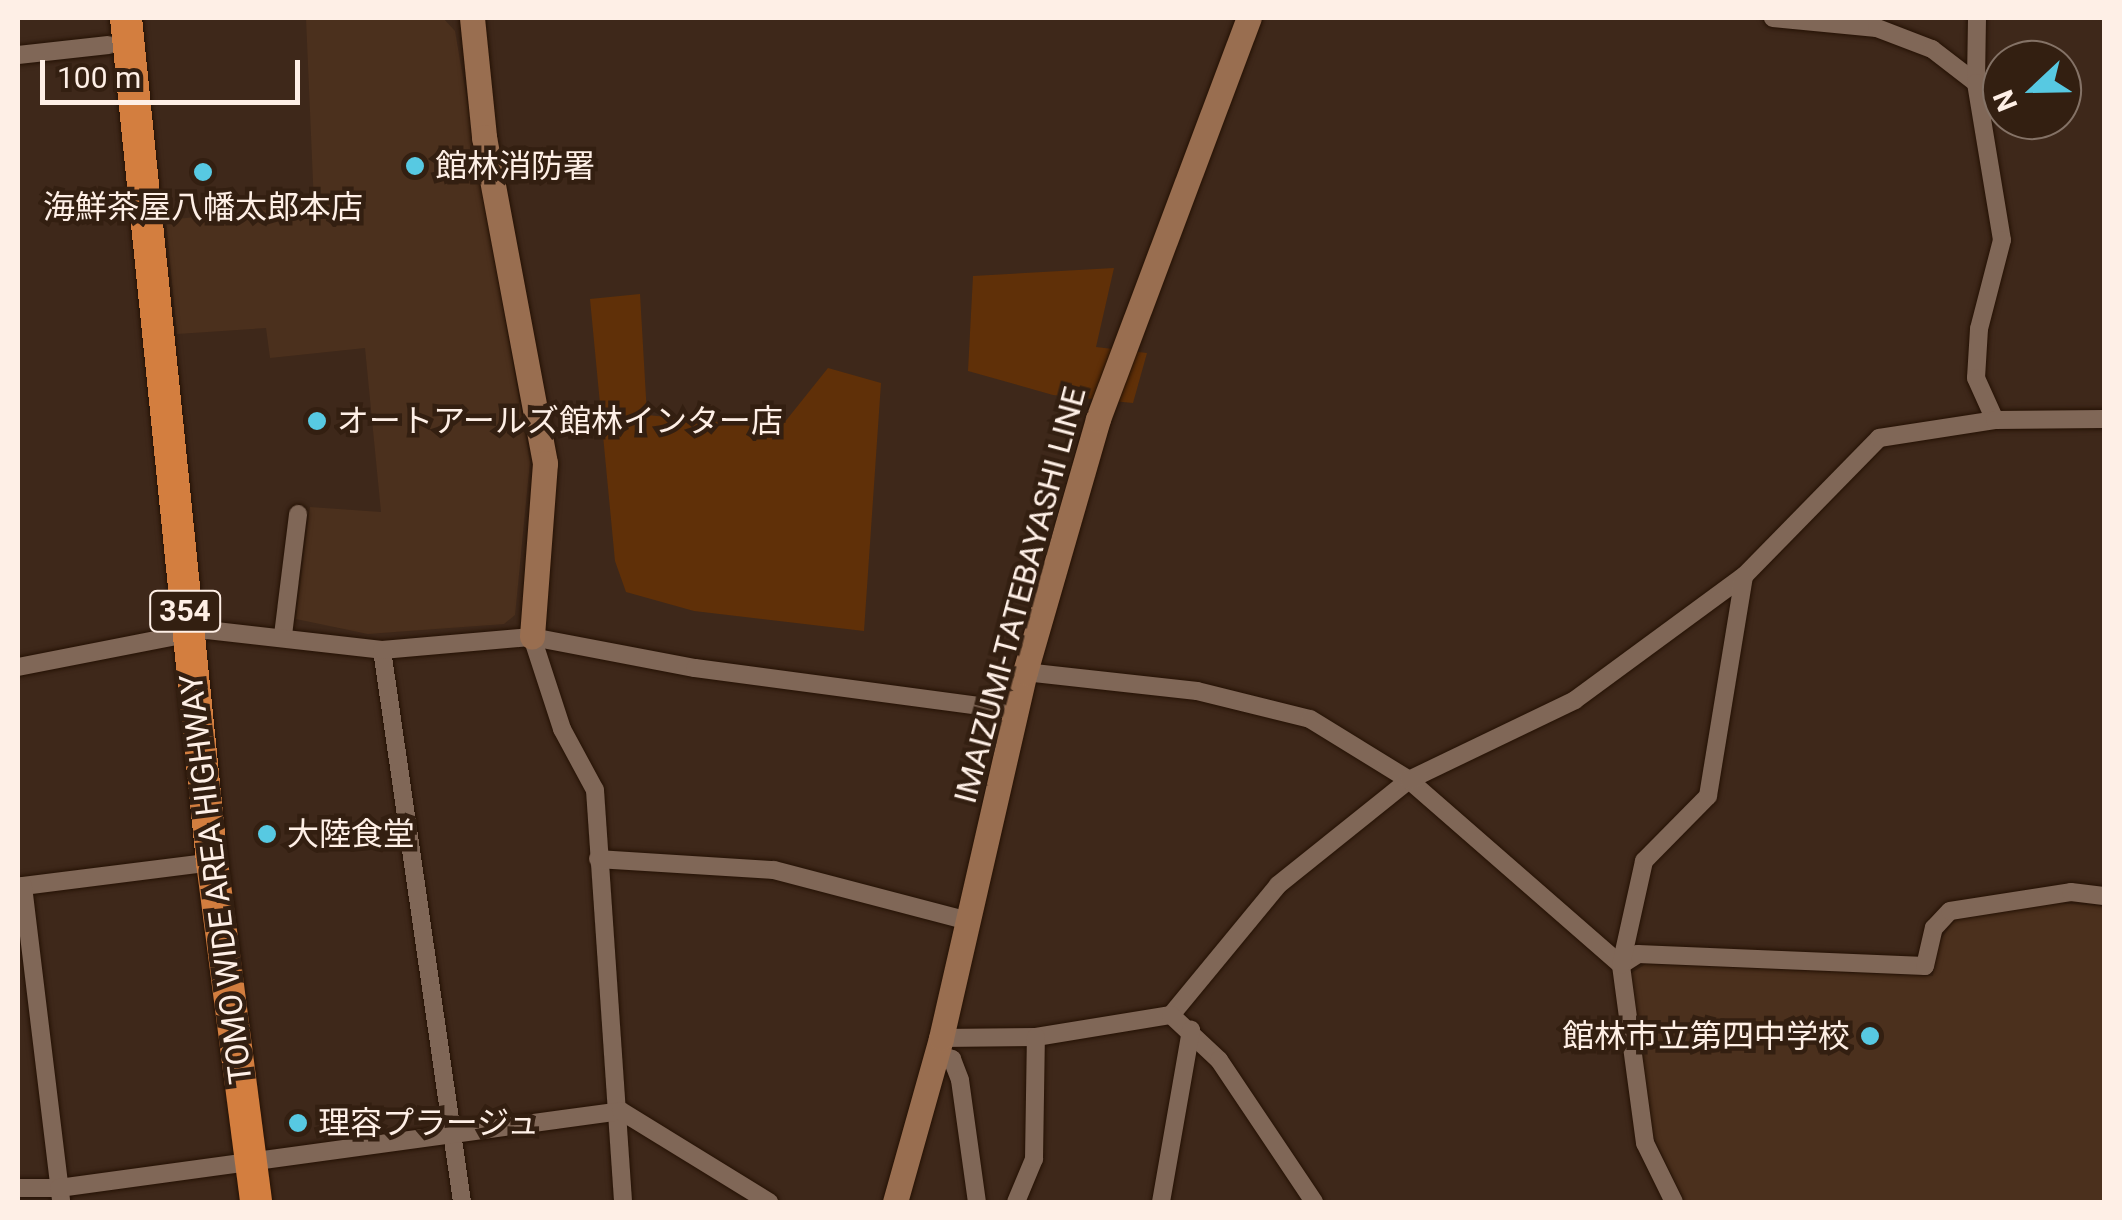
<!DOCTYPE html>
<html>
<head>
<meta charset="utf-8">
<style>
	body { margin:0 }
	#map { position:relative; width:2122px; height:1220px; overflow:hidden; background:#3e281a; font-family:Roboto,"Noto Sans JP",sans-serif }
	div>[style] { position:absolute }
	.built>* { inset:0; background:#4b301d }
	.green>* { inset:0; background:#603008 }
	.roads { filter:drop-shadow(0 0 2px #241104) drop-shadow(0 0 2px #241104) }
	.street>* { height:18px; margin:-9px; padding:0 9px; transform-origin:9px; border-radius:9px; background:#806757 }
	.secondary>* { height:25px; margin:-12.5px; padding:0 12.5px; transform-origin:12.5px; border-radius:12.5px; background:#996e50 }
	.highway>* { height:32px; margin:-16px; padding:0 16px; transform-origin:16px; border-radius:16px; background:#d37e3f }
	.dots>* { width:28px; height:28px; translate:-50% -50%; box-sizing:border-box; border:5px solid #331f11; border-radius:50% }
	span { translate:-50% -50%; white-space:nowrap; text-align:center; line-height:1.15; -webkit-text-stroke:9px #331f11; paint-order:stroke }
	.shield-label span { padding:2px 8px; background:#331f11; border:2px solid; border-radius:8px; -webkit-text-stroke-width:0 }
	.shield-label { font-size:30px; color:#feefe6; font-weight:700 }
	.poi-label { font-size:32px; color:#feefe6 }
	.left { translate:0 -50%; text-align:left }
	.right { translate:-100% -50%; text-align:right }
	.street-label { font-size:32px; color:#feefe6 }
	.frame { position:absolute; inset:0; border:20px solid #feefe6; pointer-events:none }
	.north { position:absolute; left:1982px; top:40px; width:100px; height:100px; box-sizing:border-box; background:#331f11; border:2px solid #847266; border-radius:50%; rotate:248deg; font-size:28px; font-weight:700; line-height:40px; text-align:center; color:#feefe6 }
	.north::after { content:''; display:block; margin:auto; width:35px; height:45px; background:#57c9e2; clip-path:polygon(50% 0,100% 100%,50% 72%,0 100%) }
	.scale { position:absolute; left:40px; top:60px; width:260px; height:45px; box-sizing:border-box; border:5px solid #feefe6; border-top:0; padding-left:12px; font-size:30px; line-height:35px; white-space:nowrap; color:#feefe6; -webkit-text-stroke:8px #331f11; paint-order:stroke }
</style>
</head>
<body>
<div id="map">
	<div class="built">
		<div style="clip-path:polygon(306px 18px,443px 18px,455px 31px,530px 462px,515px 615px,504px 624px,368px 634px,296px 619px,310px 507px,381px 512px,365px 348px,270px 358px,266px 328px,177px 334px,166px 220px,314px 205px)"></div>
		<div style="clip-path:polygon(2053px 903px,2104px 906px,2104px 1202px,1684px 1202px,1653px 1136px,1630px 974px,1646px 964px,1933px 976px,1936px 946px,1955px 920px)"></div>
	</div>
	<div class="green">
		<div style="clip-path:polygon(1114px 268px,1096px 347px,1147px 353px,1133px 403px,1053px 395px,968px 371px,973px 276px)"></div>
		<div style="clip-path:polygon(640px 294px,647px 415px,780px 428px,828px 368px,881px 383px,864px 631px,694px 611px,626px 592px,615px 561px,590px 299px)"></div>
	</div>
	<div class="roads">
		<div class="street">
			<div style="left:1773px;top:18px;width:104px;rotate:5.5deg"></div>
			<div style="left:1877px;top:28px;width:59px;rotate:20.9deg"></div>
			<div style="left:1932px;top:49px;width:56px;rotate:37.7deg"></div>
			<div style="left:1977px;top:18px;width:65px;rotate:90.9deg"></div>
			<div style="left:1976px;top:83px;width:159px;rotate:80.6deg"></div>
			<div style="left:2002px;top:240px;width:92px;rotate:104.5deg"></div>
			<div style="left:1979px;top:329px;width:49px;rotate:93.5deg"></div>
			<div style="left:1976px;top:378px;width:46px;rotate:65.7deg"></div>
			<div style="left:18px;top:55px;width:91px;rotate:-6.3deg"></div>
			<div style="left:283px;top:635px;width:122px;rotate:-82.9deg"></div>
			<div style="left:532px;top:637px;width:97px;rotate:71.9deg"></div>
			<div style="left:562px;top:729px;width:69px;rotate:61.6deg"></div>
			<div style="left:595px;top:790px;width:413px;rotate:86.1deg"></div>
			<div style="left:382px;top:650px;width:558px;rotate:81.75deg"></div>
			<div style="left:18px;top:667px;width:193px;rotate:-11.1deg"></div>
			<div style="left:207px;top:630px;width:176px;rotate:6.5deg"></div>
			<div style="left:382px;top:650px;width:151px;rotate:-5deg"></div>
			<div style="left:532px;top:637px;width:166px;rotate:10.8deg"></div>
			<div style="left:695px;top:668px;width:324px;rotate:7.6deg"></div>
			<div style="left:1025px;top:672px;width:173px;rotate:6.3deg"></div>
			<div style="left:1197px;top:691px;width:116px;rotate:13.9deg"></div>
			<div style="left:1310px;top:719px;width:116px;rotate:31.6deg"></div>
			<div style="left:1409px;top:780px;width:281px;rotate:41.1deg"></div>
			<div style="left:1621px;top:965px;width:20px;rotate:-33deg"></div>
			<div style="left:1638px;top:954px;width:287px;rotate:2.4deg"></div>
			<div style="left:1925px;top:966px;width:39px;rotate:-77deg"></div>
			<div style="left:1934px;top:928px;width:23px;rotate:-47deg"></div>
			<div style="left:1950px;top:911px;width:122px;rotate:-8.9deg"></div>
			<div style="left:2071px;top:892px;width:33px;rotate:7deg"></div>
			<div style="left:598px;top:859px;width:176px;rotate:3.6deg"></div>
			<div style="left:774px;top:870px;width:201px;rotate:14.7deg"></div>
			<div style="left:23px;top:886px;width:191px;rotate:-7.2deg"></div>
			<div style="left:18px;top:887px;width:5px;rotate:-11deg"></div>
			<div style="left:23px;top:886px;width:318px;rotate:83.1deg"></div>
			<div style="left:1171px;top:1015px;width:168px;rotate:-50.5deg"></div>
			<div style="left:1278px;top:885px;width:168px;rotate:-38.7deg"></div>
			<div style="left:1409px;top:780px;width:184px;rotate:-25.7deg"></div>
			<div style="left:1575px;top:700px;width:210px;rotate:-36.3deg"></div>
			<div style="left:1744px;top:576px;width:193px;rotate:-45.6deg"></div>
			<div style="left:1879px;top:438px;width:117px;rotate:-8.8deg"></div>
			<div style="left:1995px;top:420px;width:109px;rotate:-0.5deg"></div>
			<div style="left:941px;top:1038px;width:95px;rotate:-0.6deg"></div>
			<div style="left:1036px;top:1037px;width:137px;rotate:-9.3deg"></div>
			<div style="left:1171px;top:1015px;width:66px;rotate:43.2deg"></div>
			<div style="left:1219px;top:1060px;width:171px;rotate:56.2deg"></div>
			<div style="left:937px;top:1054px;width:16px;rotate:18deg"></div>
			<div style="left:952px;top:1059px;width:22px;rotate:69deg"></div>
			<div style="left:960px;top:1080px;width:123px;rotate:82.1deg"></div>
			<div style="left:18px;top:1188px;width:41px"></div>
			<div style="left:59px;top:1188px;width:567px;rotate:-7.8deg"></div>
			<div style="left:621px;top:1111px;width:174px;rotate:31.6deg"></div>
			<div style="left:1016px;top:1202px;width:47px;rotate:-67.3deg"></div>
			<div style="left:1034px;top:1159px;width:122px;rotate:-89.1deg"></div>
			<div style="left:1161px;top:1202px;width:175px;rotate:-80.1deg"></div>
			<div style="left:1674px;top:1202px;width:66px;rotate:-116.2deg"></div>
			<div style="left:1645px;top:1143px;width:180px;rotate:-97.7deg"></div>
			<div style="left:1621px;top:965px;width:107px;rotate:-77.5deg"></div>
			<div style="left:1644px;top:861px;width:91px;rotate:-45.4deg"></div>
			<div style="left:1708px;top:796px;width:223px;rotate:-80.7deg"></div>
		</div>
		<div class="secondary">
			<div style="left:472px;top:18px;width:120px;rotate:84.2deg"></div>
			<div style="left:484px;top:137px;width:332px;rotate:79.4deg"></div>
			<div style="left:545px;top:463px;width:174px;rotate:94.3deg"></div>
			<div style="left:895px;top:1202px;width:170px;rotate:-74.3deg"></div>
			<div style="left:941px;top:1038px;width:376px;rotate:-77.1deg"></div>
			<div style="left:1025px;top:672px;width:263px;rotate:-73.9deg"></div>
			<div style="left:1098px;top:419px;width:428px;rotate:-69.4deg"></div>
		</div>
		<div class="highway">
			<div style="left:126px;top:18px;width:848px;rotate:84.18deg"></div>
			<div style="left:212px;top:862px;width:343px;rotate:82.6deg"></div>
		</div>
	</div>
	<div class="dots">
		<div style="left:415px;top:166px;background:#57c9e2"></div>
		<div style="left:203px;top:172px;background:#57c9e2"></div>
		<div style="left:317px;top:421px;background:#57c9e2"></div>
		<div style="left:267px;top:834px;background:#57c9e2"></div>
		<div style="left:1870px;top:1036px;background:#57c9e2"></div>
		<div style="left:298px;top:1123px;background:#57c9e2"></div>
	</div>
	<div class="shield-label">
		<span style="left:185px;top:611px">354</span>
	</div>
	<div class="poi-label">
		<span class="left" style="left:435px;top:166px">館林消防署</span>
		<span style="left:203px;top:207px">海鮮茶屋八幡太郎本店</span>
		<span class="left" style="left:337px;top:421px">オートアールズ館林インター店</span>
		<span class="left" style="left:287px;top:834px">大陸食堂</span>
		<span class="right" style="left:1850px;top:1036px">館林市立第四中学校</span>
		<span class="left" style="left:318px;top:1123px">理容プラージュ</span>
	</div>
	<div class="street-label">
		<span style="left:1020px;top:595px;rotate:-75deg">IMAIZUMI-TATEBAYASHI LINE</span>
		<span style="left:216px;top:879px;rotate:-97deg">TOMO WIDE AREA HIGHWAY</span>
	</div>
	<div class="frame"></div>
	<div class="north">N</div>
	<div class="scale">100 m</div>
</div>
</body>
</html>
